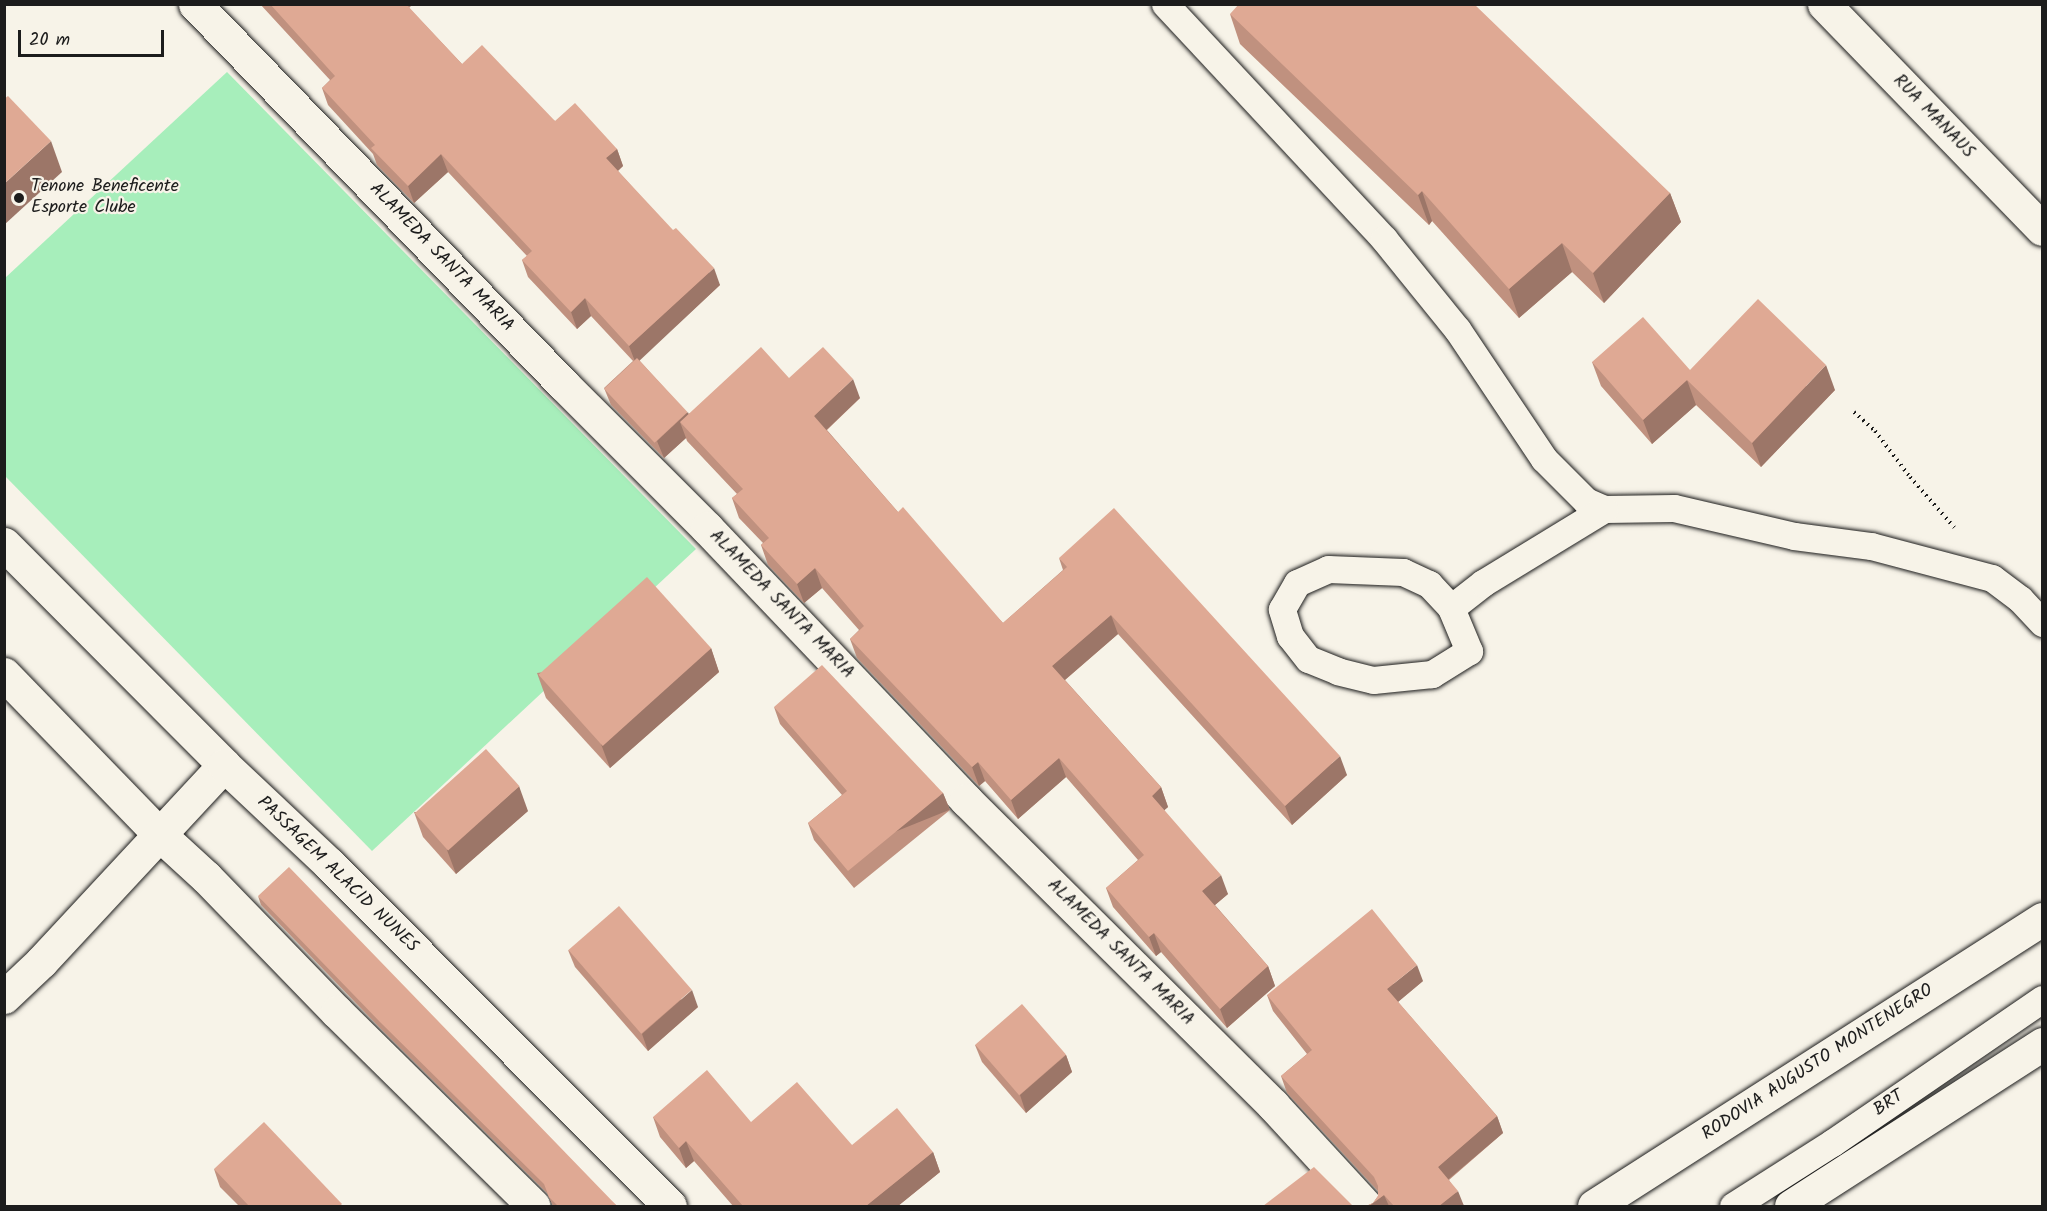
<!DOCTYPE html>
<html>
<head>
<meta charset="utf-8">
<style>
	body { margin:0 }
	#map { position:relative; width:2047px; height:1211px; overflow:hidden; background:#f7f3e8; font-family:Kalam,sans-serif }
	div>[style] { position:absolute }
	.green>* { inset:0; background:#a7eebb }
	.path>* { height:4px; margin-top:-2px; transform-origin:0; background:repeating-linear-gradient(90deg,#1c1c1c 0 1.5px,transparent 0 6px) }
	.roads { filter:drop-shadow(0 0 2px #1c1c1c) drop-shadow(0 0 2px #1c1c1c) }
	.lane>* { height:27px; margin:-13.5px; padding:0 13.5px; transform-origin:13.5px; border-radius:13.5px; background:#f7f3e8 }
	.street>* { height:33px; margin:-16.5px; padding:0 16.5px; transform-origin:16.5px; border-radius:16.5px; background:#f7f3e8 }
	.secondary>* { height:33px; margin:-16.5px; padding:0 16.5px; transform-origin:16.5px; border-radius:16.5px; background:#f7f3e8 }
	.primary>* { height:33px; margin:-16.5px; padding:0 16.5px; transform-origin:16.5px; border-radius:16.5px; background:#f7f3e8 }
	.wall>* { inset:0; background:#c0917f }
	.shaded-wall>* { inset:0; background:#9c7668; transform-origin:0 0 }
	.building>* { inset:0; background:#dfa994; transform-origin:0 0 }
	.dots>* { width:16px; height:16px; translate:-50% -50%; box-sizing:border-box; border:3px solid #f7f3e8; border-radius:50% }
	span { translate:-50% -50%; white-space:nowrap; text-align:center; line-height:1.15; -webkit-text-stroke:4.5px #f7f3e8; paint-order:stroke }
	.street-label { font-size:18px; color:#1c1c1c }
	.poi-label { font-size:18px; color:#1c1c1c }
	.left { translate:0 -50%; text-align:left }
	.frame { position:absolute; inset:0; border:6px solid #1c1c1c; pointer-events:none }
	.scale { position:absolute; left:18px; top:30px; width:146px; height:27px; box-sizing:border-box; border:3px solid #1c1c1c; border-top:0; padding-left:8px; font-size:18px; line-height:21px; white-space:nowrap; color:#1c1c1c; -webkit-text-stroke:4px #f7f3e8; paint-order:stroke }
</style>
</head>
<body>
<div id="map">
	<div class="green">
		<div style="clip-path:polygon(227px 72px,696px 549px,372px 851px,5px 476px,5px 278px)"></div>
	</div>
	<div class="path">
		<div style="left:1854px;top:412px;width:28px;rotate:42deg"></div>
		<div style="left:1875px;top:431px;width:58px;rotate:52.7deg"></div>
		<div style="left:1910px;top:477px;width:67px;rotate:48.7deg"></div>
	</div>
	<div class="roads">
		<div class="lane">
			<div style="left:1165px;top:4px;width:321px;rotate:47deg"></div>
			<div style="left:1384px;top:239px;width:116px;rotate:51deg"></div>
			<div style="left:1457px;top:329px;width:156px;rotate:56.2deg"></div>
			<div style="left:1544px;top:459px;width:59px;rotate:45deg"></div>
			<div style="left:1586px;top:501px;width:20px;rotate:24deg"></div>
			<div style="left:1604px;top:509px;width:70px;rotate:-0.8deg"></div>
			<div style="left:1674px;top:508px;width:123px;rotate:13.1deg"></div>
			<div style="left:1794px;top:536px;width:78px;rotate:7.4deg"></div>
			<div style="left:1871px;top:546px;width:125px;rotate:14.8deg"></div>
			<div style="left:1992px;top:578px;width:35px;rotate:37deg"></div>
			<div style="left:2020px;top:599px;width:33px;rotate:47deg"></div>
			<div style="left:1328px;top:569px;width:75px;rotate:2.3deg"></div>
			<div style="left:1403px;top:572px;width:29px;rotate:25deg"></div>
			<div style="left:1429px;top:584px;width:33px;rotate:47deg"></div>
			<div style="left:1451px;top:608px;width:47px;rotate:67.3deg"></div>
			<div style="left:1469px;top:651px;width:44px;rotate:148.1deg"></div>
			<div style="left:1432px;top:674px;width:59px;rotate:174.2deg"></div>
			<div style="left:1373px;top:680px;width:36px;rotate:-166deg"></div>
			<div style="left:1338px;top:671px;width:32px;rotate:-158deg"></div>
			<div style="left:1308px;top:659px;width:29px;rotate:-128deg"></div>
			<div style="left:1290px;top:636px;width:28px;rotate:-107deg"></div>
			<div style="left:1282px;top:609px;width:30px;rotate:-60deg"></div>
			<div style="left:1297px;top:583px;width:34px;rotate:-24deg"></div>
			<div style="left:1451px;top:608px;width:41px;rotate:-38deg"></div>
			<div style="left:1483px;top:583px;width:142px;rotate:-31.4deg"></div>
			<div style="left:1733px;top:1206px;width:117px;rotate:-32.5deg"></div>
			<div style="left:1832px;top:1143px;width:255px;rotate:-34.4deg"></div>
		</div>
		<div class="street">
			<div style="left:195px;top:4px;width:530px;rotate:45.92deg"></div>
			<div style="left:564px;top:385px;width:202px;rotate:45deg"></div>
			<div style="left:707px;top:528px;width:376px;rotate:46.4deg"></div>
			<div style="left:966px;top:800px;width:433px;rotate:44.8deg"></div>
			<div style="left:1273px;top:1105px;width:137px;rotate:47.4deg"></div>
			<div style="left:1824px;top:4px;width:313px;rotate:45.9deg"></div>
			<div style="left:4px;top:674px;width:223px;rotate:45.9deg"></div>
			<div style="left:159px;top:834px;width:64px;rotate:42.5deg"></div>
			<div style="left:206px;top:877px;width:188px;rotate:45.9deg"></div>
			<div style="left:337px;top:1012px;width:276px;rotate:44.6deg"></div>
			<div style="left:4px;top:997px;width:51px;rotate:-43.4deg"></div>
			<div style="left:41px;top:962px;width:269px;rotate:-47.1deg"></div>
		</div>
		<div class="secondary">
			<div style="left:4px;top:544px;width:312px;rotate:45.1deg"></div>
			<div style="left:224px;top:765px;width:144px;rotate:43.3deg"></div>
			<div style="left:329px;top:864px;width:483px;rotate:45.1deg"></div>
		</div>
		<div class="primary">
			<div style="left:1594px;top:1206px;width:532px;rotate:-32.64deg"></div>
			<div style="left:1791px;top:1206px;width:299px;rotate:-32.8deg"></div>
		</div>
	</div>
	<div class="wall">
		<div style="clip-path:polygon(260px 4px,413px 4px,409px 8px,462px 64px,555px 121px,617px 149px,623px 166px,618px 171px,720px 285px,639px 360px,688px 414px,789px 378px,860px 398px,827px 430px,898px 512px,1003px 623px,1063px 570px,1059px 558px,1347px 775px,1292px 825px,1118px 634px,1065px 680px,1161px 787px,1168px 807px,1164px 810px,1228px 894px,1215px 905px,1268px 966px,1275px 986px,1227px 1028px,1161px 952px,1156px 956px,1113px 907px,1106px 888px,1138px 860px,1066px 777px,1018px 819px,985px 781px,979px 786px,857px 658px,850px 639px,859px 630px,822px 588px,804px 603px,768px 565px,761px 545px,763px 543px,739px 518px,732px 498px,737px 494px,687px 441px,686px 438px,664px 458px,611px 405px,604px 388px,633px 361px,591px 316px,577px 329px,528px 277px,522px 260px,527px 256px,448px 172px,414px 203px,377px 165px,373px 154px,328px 105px,322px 88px,330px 80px)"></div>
		<div style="clip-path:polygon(1230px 14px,1670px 193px,1681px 222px,1604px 303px,1572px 272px,1519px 318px,1432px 221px,1429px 225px,1240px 44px)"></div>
		<div style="clip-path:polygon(1592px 362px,1690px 370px,1835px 390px,1761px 467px,1696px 405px,1652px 444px,1601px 386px)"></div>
		<div style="clip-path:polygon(711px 648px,719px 672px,610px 768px,546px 698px,537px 673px)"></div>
		<div style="clip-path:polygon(774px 707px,943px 793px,950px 810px,854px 888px,814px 840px,808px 823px,842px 795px,780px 724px)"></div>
		<div style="clip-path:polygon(528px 811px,456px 874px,423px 837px,414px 812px)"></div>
		<div style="clip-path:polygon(258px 896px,617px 1206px,553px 1206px,547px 1193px,383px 1031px,261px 905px)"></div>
		<div style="clip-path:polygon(568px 950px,698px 1007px,648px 1051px,575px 967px)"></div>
		<div style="clip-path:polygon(1423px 981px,1398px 1002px,1497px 1116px,1503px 1133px,1449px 1180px,1464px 1206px,1366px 1206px,1373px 1203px,1378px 1196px,1378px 1191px,1287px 1093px,1281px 1076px,1307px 1054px,1273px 1011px,1267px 995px)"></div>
		<div style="clip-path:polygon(975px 1045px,1066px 1055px,1072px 1072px,1026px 1113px,982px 1062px)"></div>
		<div style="clip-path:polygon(653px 1117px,751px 1122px,852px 1145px,933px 1152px,940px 1172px,898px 1206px,733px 1206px,694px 1161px,686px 1168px,660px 1137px)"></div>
		<div style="clip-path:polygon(214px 1169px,340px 1206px,239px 1206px,220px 1187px)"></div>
	</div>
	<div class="shaded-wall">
		<div style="clip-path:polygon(51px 141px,62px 172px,4px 225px,4px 184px)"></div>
		<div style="clip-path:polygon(617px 149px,623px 166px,613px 175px,606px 158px)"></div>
		<div style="clip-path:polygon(441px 154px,448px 172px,414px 203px,408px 186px)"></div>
		<div style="clip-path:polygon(1422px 191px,1432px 221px,1429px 225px,1418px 195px)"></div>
		<div style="clip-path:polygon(1670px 193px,1681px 222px,1604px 303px,1593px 273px)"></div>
		<div style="clip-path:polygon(1562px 243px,1572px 272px,1519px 318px,1509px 289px)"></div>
		<div style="clip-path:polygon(714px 268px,720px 285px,636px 364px,629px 346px)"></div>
		<div style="clip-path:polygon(585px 298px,591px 316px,577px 329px,571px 312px)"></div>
		<div style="clip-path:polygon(1826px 365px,1835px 390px,1761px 467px,1752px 443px)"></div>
		<div style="clip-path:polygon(853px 379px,860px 398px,821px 435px,814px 416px)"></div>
		<div style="clip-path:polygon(1687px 380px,1696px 405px,1652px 444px,1643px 420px)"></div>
		<div style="clip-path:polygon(688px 412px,694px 430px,680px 422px,686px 438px,664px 458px,657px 441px)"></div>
		<div style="clip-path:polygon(815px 568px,822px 588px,804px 603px,797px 584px)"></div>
		<div style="clip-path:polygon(1111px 615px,1118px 634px,1059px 685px,1052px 666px)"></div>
		<div style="clip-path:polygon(711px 648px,719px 672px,610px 768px,601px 744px)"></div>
		<div style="clip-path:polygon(1340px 756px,1347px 775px,1292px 825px,1285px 806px)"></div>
		<div style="clip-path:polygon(1059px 758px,1066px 777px,1018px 819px,1011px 800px)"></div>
		<div style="clip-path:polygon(978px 762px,985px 781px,979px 786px,972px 767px)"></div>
		<div style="clip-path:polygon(519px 786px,528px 811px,456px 874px,447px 850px)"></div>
		<div style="clip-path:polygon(1161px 787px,1168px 807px,1159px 815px,1152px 796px)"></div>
		<div style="left:943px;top:793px;width:18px;height:123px;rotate:68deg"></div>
		<div style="clip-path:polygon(1221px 875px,1228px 894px,1209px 910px,1202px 891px)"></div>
		<div style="clip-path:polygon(1154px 933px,1161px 952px,1156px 956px,1149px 937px)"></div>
		<div style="clip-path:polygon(1417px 965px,1423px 981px,1393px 1006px,1387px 989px)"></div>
		<div style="clip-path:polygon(1268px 966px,1275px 986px,1227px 1028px,1220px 1009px)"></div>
		<div style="clip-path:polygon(692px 990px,698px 1007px,648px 1051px,642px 1034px)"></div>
		<div style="clip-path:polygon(1066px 1055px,1072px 1072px,1026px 1113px,1020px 1095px)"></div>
		<div style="clip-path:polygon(1497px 1116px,1503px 1133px,1444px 1183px,1438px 1167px)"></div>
		<div style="clip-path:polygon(686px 1141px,694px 1161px,686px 1168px,679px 1148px)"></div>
		<div style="clip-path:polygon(933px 1152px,940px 1172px,898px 1206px,866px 1206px)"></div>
		<div style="clip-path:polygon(1458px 1191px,1464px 1206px,1439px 1206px)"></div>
		<div style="clip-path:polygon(1384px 1195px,1389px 1206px,1369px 1206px)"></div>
	</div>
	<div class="building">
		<div style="clip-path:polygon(270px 4px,406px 4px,462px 64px,482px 45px,555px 121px,575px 103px,617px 149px,606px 158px,673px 230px,676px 228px,714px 268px,629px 346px,585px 298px,571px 312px,522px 260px,532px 251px,441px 154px,408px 186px,371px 148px,375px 145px,322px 88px,335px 76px)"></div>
		<div style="clip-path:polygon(1239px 4px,1474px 4px,1670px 193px,1593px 273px,1562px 243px,1509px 289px,1422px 191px,1418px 195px,1230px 14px)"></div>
		<div style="clip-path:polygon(8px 96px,51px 141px,4px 184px,4px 99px)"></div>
		<div style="clip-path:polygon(1758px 299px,1826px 365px,1752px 443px,1687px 380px,1643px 420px,1592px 362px,1643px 317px,1690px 370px)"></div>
		<div style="clip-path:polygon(761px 347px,789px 378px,823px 347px,853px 379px,814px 416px,898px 512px,903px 507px,1003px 623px,1067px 567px,1059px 558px,1114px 508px,1340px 756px,1285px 806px,1111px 615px,1052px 666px,1161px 787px,1152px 796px,1221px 875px,1202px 891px,1268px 966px,1220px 1009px,1154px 933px,1149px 937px,1106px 888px,1144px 855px,1059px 758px,1011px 800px,978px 762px,972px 767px,850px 639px,864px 626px,815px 568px,797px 584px,761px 545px,769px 538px,732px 498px,743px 489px,680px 422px)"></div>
		<div style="left:637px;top:358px;width:74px;height:45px;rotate:47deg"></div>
		<div style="left:647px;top:577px;width:96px;height:146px;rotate:48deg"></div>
		<div style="clip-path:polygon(822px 665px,943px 793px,848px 871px,808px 823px,847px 791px,774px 707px)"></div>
		<div style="left:486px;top:749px;width:50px;height:96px;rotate:48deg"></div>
		<div style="clip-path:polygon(289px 867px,617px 1206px,558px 1206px,549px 1197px,544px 1184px,380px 1022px,258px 896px)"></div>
		<div style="left:619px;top:906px;width:111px;height:67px;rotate:49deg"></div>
		<div style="clip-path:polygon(1372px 909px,1417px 965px,1387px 989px,1497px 1116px,1438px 1167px,1458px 1191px,1439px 1206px,1394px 1206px,1384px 1195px,1369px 1206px,1366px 1206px,1373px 1203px,1378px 1196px,1378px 1186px,1374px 1177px,1281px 1076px,1312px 1050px,1267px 995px)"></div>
		<div style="left:1022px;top:1004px;width:67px;height:62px;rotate:49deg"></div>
		<div style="clip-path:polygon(707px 1070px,751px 1122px,797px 1082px,852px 1145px,897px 1108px,933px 1152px,866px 1206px,743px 1206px,686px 1141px,679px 1148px,653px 1117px)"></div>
		<div style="clip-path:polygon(264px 1122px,342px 1204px,340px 1206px,249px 1206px,214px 1169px)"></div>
		<div style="clip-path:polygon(1314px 1167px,1353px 1206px,1263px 1206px)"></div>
	</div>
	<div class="dots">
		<div style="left:19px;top:198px;background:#1c1c1c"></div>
	</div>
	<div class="street-label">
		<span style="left:1933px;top:117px;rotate:46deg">RUA MANAUS</span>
		<span style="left:441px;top:258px;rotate:46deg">ALAMEDA SANTA MARIA</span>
		<span style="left:781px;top:605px;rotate:46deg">ALAMEDA SANTA MARIA</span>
		<span style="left:337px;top:875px;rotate:44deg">PASSAGEM ALACID NUNES</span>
		<span style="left:1120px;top:953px;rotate:45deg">ALAMEDA SANTA MARIA</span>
		<span style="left:1818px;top:1063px;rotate:-33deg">RODOVIA AUGUSTO MONTENEGRO</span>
		<span style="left:1889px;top:1104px;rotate:-34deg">BRT</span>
	</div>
	<div class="poi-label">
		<span class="left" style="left:31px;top:198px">Tenone Beneficente<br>Esporte Clube</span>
	</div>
	<div class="frame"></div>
	<div class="scale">20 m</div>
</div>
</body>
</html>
